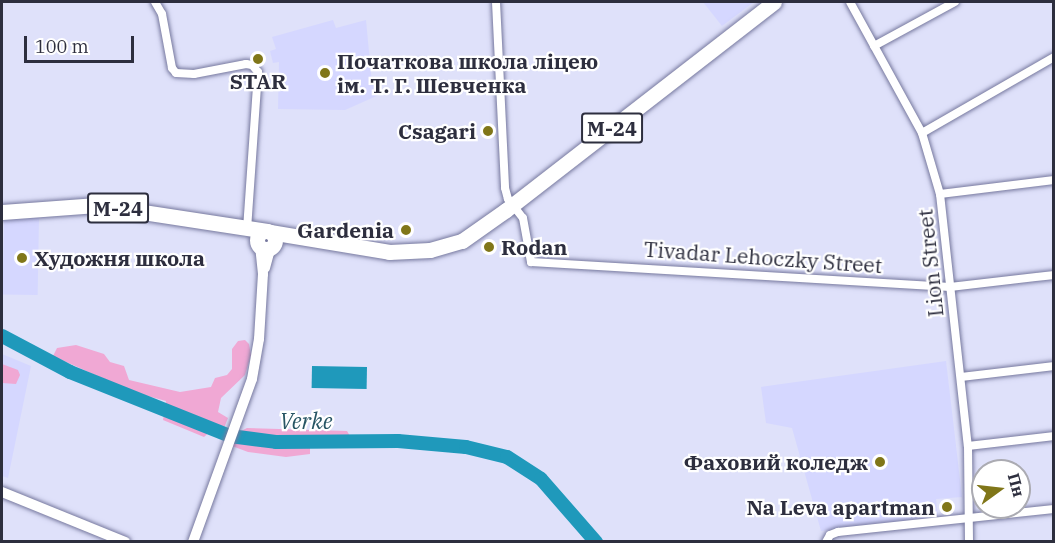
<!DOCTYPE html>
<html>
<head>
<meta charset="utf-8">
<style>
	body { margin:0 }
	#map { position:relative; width:1055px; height:543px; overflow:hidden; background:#dfe1fa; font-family:"IBM Plex Serif",serif }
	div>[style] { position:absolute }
	.built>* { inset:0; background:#d5d7ff; transform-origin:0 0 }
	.green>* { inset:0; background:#f0a8d4 }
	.water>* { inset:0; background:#1f99bb; transform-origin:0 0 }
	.river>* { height:14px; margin:-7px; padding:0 7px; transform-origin:7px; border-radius:7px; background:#1f99bb }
	.roads { filter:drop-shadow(0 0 2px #76789e) drop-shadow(0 0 2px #76789e) }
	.street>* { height:8px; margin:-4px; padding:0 4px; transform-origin:4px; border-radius:4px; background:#fff }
	.secondary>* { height:10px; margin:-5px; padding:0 5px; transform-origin:5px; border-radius:5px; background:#fff }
	.highway>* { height:15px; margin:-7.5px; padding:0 7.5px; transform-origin:7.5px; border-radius:7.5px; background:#fff }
	.highway>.ring { margin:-7.5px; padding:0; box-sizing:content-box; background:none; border:15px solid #fff; border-radius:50% }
	.dots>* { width:16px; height:16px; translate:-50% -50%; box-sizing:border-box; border:3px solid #fff; border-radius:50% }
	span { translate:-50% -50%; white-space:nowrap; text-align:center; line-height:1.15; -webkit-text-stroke:4.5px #fff; paint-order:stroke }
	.shield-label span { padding:2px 4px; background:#fff; border:2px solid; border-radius:4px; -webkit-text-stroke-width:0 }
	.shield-label { font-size:20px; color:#2d2e3e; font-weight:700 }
	.poi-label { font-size:21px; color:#2d2e3e; font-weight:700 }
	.left { translate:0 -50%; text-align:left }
	.right { translate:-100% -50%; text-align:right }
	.street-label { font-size:21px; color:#2d2e3e }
	.water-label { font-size:22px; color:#275564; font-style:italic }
	.frame { position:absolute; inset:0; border:3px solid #2d2e3e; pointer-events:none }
	.north { position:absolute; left:971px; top:459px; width:60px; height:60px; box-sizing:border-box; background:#fff; border:2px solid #ababb2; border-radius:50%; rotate:75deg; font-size:16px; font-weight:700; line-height:24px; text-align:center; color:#2d2e3e }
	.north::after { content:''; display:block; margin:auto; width:21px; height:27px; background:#807619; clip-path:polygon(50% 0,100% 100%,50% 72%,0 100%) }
	.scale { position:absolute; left:24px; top:36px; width:110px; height:27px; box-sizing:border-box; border:3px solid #2d2e3e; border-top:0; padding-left:8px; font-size:18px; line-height:21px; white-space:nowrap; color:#2d2e3e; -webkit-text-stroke:4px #fff; paint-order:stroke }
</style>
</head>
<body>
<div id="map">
	<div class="built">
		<div style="clip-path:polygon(703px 2px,754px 2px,722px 26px)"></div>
		<div style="clip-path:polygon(333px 20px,336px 28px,366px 20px,372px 84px,379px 87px,381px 94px,345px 110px,278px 109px,279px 62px,273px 63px,270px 51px,276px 49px,272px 37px)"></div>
		<div style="left:39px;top:217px;width:78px;height:35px;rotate:91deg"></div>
		<div style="clip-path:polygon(2px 354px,31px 366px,8px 478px,2px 476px)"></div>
		<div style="clip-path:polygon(946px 361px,962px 497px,936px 499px,938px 517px,821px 531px,792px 428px,766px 423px,761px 387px)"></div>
	</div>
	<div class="green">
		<div style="clip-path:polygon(245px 340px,249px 344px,251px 355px,245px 375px,221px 398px,218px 412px,228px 418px,224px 428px,214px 428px,204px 437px,163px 420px,166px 401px,133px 392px,53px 356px,57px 348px,76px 345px,104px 354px,110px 362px,124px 366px,129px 380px,180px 392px,211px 387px,215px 378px,227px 375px,232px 369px,232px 349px,238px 341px)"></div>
		<div style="clip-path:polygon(2px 364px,18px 370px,20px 375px,16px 384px,2px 383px)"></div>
		<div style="clip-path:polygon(247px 428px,347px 431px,350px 436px,310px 439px,310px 454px,286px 457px,248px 452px,232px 446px,237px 433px)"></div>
	</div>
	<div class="water">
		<div style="left:312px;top:366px;width:55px;height:22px;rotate:1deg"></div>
	</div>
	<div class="river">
		<div style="left:2px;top:336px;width:77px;rotate:27.9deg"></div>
		<div style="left:70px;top:372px;width:172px;rotate:21.8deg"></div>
		<div style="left:230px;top:436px;width:46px;rotate:7.4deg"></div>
		<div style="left:276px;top:442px;width:122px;rotate:-0.5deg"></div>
		<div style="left:398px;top:441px;width:68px;rotate:5deg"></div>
		<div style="left:466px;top:447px;width:42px;rotate:13.7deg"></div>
		<div style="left:507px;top:457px;width:40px;rotate:32.9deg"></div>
		<div style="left:541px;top:479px;width:84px;rotate:48.9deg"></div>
	</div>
	<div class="roads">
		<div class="street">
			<div style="left:155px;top:2px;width:14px;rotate:60deg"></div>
			<div style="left:162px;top:14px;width:55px;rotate:79.5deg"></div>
			<div style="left:172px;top:68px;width:6px;rotate:51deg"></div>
			<div style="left:176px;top:73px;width:18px;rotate:3deg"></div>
			<div style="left:194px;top:74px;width:53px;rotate:-10.9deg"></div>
			<div style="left:246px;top:64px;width:6px;rotate:9deg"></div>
			<div style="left:252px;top:65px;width:9px;rotate:49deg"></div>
			<div style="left:258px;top:72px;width:158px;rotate:94deg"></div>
			<div style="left:496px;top:2px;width:186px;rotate:87.2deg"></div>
			<div style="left:505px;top:188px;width:11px;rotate:75deg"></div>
			<div style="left:508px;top:199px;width:24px;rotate:52deg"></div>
			<div style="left:523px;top:218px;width:45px;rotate:79.7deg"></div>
			<div style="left:531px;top:262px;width:420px;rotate:3.4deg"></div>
			<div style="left:950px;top:287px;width:105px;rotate:-6.6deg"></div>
			<div style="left:850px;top:2px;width:149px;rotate:61.2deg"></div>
			<div style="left:922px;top:133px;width:64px;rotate:73.6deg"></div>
			<div style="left:940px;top:194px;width:254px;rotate:83.7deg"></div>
			<div style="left:968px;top:446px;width:96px;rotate:89.4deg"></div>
			<div style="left:874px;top:46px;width:92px;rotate:-28.5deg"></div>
			<div style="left:922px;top:133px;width:152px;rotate:-29.9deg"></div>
			<div style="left:940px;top:194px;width:115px;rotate:-7deg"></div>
			<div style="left:961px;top:377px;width:94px;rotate:-6.7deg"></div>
			<div style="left:968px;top:446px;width:87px;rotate:-6.6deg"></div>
			<div style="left:826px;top:542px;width:8px;rotate:-60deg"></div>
			<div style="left:830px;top:535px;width:9px;rotate:-21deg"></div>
			<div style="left:838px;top:532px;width:217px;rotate:-6.1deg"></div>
		</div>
		<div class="secondary">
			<div style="left:265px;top:268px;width:20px;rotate:-75deg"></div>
			<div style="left:2px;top:492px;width:133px;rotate:22.1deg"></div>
			<div style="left:193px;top:542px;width:173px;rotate:-70.1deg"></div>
			<div style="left:252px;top:379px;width:41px;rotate:-80.1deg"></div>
			<div style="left:259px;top:339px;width:65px;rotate:-86.5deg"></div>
			<div style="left:263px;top:274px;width:27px;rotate:-96deg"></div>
		</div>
		<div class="highway">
			<div style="left:2px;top:212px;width:95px;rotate:-4.2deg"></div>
			<div style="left:97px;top:205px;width:172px;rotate:8.7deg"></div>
			<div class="ring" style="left:257px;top:231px;width:3px;height:3px"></div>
			<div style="left:270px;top:232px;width:121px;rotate:9.5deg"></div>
			<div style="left:389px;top:252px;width:41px;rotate:-2.8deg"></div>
			<div style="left:430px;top:250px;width:33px;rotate:-16deg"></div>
			<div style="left:462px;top:241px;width:54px;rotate:-35.2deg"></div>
			<div style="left:506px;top:210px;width:339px;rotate:-37.8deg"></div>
		</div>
	</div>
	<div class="dots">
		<div style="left:258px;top:59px;background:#807619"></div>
		<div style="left:325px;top:73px;background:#807619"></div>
		<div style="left:488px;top:131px;background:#807619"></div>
		<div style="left:406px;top:230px;background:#807619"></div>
		<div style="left:489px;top:247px;background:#807619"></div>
		<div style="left:22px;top:258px;background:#807619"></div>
		<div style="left:880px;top:462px;background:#807619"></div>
		<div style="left:947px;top:507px;background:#807619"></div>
	</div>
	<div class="shield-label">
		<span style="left:612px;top:128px">М-24</span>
		<span style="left:118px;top:208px">М-24</span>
	</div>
	<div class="poi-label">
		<span class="left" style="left:337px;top:73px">Початкова школа ліцею<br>ім. Т. Г. Шевченка</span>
		<span style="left:258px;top:81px">STAR</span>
		<span class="right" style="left:476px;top:131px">Csagari</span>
		<span class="right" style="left:394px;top:230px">Gardenia</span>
		<span class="left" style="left:501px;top:247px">Rodan</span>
		<span class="left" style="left:34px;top:258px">Художня школа</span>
		<span class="right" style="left:868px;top:462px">Фаховий коледж</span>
		<span class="right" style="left:935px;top:507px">Na Leva apartman</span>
	</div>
	<div class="street-label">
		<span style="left:763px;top:257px;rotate:4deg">Tivadar Lehoczky Street</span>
		<span style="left:930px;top:263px;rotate:-96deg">Lion Street</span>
	</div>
	<div class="water-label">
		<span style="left:306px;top:421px">Verke</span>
	</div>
	<div class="frame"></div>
	<div class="north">Пн</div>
	<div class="scale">100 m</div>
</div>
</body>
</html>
